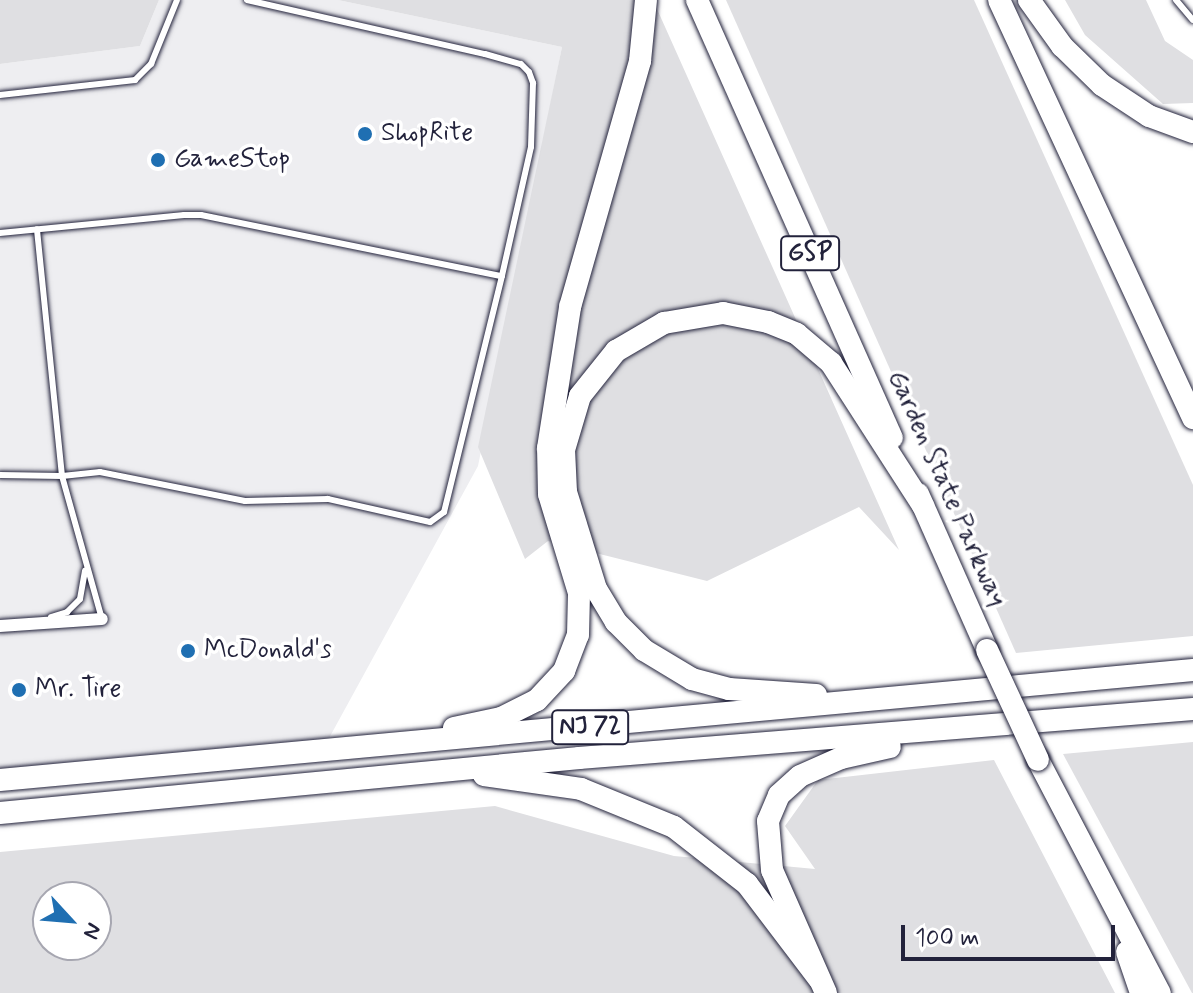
<!DOCTYPE html>
<html>
<head>
<meta charset="utf-8">
<style>
	body { margin:0 }
	#map { position:relative; width:1193px; height:993px; overflow:hidden; background:#fff; font-family:Mynerve,sans-serif }
	div>[style] { position:absolute }
	.built>* { inset:0; background:#eeeef1 }
	.green>* { inset:0; background:#dfdfe2 }
	.roads { filter:drop-shadow(0 0 2px #22223b) drop-shadow(0 0 2px #22223b) }
	.lane>* { height:6px; margin:-3px; padding:0 3px; transform-origin:3px; border-radius:3px; background:#fff }
	.street>* { height:12px; margin:-6px; padding:0 6px; transform-origin:6px; border-radius:6px; background:#fff }
	.highway>* { height:22px; margin:-11px; padding:0 11px; transform-origin:11px; border-radius:11px; background:#fff }
	.bridges { filter:drop-shadow(0 0 2px #22223b) drop-shadow(0 0 2px #22223b) }
	.highway-bridge>* { height:22px; margin:-11px; padding:0 11px; transform-origin:11px; border-radius:11px; background:#fff }
	.dots>* { width:22px; height:22px; translate:-50% -50%; box-sizing:border-box; border:4px solid #fff; border-radius:50% }
	span { translate:-50% -50%; white-space:nowrap; text-align:center; line-height:1.15; -webkit-text-stroke:7px #fff; paint-order:stroke }
	.shield-label span { padding:2px 6px; background:#fff; border:2px solid; border-radius:6px; -webkit-text-stroke-width:0 }
	.shield-label { font-size:24px; color:#22223b; font-weight:700 }
	.poi-label { font-size:26px; color:#22223b }
	.left { translate:0 -50%; text-align:left }
	.street-label { font-size:26px; color:#22223b }
	.north { position:absolute; left:32px; top:881px; width:80px; height:80px; box-sizing:border-box; background:#fff; border:2px solid #a7a7b1; border-radius:50%; rotate:116deg; font-size:22px; font-weight:700; line-height:32px; text-align:center; color:#22223b }
	.north::after { content:''; display:block; margin:auto; width:28px; height:36px; background:#1f6fb2; clip-path:polygon(50% 0,100% 100%,50% 72%,0 100%) }
	.scale { position:absolute; left:901px; top:925px; width:214px; height:36px; box-sizing:border-box; border:4px solid #22223b; border-top:0; padding-left:10px; font-size:24px; line-height:28px; white-space:nowrap; color:#22223b; -webkit-text-stroke:6px #fff; paint-order:stroke }
</style>
</head>
<body>
<div id="map">
	<div class="built">
		<div style="clip-path:polygon(159px 0,338px 0,562px 47px,478px 466px,322px 751px,0 780px,0 64px,140px 46px)"></div>
	</div>
	<div class="green">
		<div style="clip-path:polygon(0 0,159px 0,140px 46px,0 64px)"></div>
		<div style="clip-path:polygon(338px 0,653px 0,899px 550px,859px 507px,707px 581px,548px 541px,525px 559px,478px 447px,562px 47px)"></div>
		<div style="clip-path:polygon(726px 0,974px 0,1193px 485px,1193px 636px,1016px 653px)"></div>
		<div style="clip-path:polygon(1065px 0,1146px 0,1165px 41px,1193px 60px,1193px 103px,1163px 104px,1085px 35px)"></div>
		<div style="clip-path:polygon(1193px 742px,1193px 993px,1192px 993px,1063px 754px)"></div>
		<div style="clip-path:polygon(evenodd,994px 760px,1115px 993px,0 993px,0 852px,495px 806px,674px 856px,815px 869px,785px 826px,818px 780px,994px 760px,48px 897px,96px 897px,96px 945px,48px 945px,48px 897px)"></div>
	</div>
	<div class="roads">
		<div class="lane">
			<div style="left:247px;top:0;width:244px;rotate:12.8deg"></div>
			<div style="left:485px;top:54px;width:37px;rotate:16deg"></div>
			<div style="left:521px;top:64px;width:11px;rotate:45deg"></div>
			<div style="left:529px;top:72px;width:12px;rotate:70deg"></div>
			<div style="left:533px;top:83px;width:64px;rotate:91.8deg"></div>
			<div style="left:531px;top:147px;width:132px;rotate:102.7deg"></div>
			<div style="left:1176px;top:0;width:26px;rotate:50deg"></div>
			<div style="left:0;top:95px;width:136px;rotate:-6.3deg"></div>
			<div style="left:135px;top:80px;width:23px;rotate:-45deg"></div>
			<div style="left:151px;top:64px;width:69px;rotate:-67.9deg"></div>
			<div style="left:0;top:233px;width:185px;rotate:-5.6deg"></div>
			<div style="left:184px;top:215px;width:17px"></div>
			<div style="left:201px;top:215px;width:307px;rotate:11.5deg"></div>
			<div style="left:502px;top:276px;width:243px;rotate:103.8deg"></div>
			<div style="left:444px;top:512px;width:17px;rotate:144deg"></div>
			<div style="left:430px;top:522px;width:105px;rotate:-167.3deg"></div>
			<div style="left:328px;top:499px;width:83px;rotate:178.6deg"></div>
			<div style="left:245px;top:501px;width:148px;rotate:-168.7deg"></div>
			<div style="left:100px;top:472px;width:38px;rotate:174deg"></div>
			<div style="left:62px;top:476px;width:248px;rotate:-95.8deg"></div>
			<div style="left:0;top:475px;width:62px;rotate:0.9deg"></div>
			<div style="left:62px;top:476px;width:148px;rotate:74.4deg"></div>
			<div style="left:51px;top:617px;width:17px;rotate:-17deg"></div>
			<div style="left:67px;top:612px;width:18px;rotate:-45deg"></div>
			<div style="left:80px;top:599px;width:29px;rotate:-80deg"></div>
		</div>
		<div class="street">
			<div style="left:0;top:626px;width:102px;rotate:-3.9deg"></div>
		</div>
		<div class="highway">
			<div style="left:697px;top:0;width:479px;rotate:66deg"></div>
			<div style="left:999px;top:0;width:461px;rotate:65.1deg"></div>
			<div style="left:1029px;top:0;width:57px;rotate:54.3deg"></div>
			<div style="left:1062px;top:46px;width:56px;rotate:44.3deg"></div>
			<div style="left:1102px;top:85px;width:56px;rotate:33.4deg"></div>
			<div style="left:1149px;top:116px;width:47px;rotate:20deg"></div>
			<div style="left:918px;top:494px;width:171px;rotate:66.1deg"></div>
			<div style="left:816px;top:695px;width:87px;rotate:-176.1deg"></div>
			<div style="left:729px;top:689px;width:38px;rotate:-165deg"></div>
			<div style="left:692px;top:679px;width:56px;rotate:-148.9deg"></div>
			<div style="left:644px;top:650px;width:40px;rotate:-135deg"></div>
			<div style="left:616px;top:622px;width:39px;rotate:-121deg"></div>
			<div style="left:596px;top:589px;width:102px;rotate:-107.2deg"></div>
			<div style="left:566px;top:492px;width:42px;rotate:-92.7deg"></div>
			<div style="left:564px;top:450px;width:56px;rotate:-73.5deg"></div>
			<div style="left:580px;top:396px;width:58px;rotate:-51.3deg"></div>
			<div style="left:616px;top:351px;width:56px;rotate:-30.3deg"></div>
			<div style="left:664px;top:323px;width:60px;rotate:-9.6deg"></div>
			<div style="left:723px;top:313px;width:46px;rotate:11.3deg"></div>
			<div style="left:768px;top:322px;width:31px;rotate:22deg"></div>
			<div style="left:797px;top:334px;width:45px;rotate:40.5deg"></div>
			<div style="left:831px;top:363px;width:170px;rotate:57.2deg"></div>
			<div style="left:454px;top:728px;width:48px;rotate:-12deg"></div>
			<div style="left:501px;top:718px;width:40px;rotate:-26.6deg"></div>
			<div style="left:537px;top:700px;width:40px;rotate:-47deg"></div>
			<div style="left:564px;top:671px;width:39px;rotate:-69deg"></div>
			<div style="left:578px;top:635px;width:42px;rotate:-88.6deg"></div>
			<div style="left:579px;top:593px;width:103px;rotate:-106.9deg"></div>
			<div style="left:549px;top:494px;width:46px;rotate:-91.2deg"></div>
			<div style="left:548px;top:448px;width:143px;rotate:-81.1deg"></div>
			<div style="left:570px;top:307px;width:256px;rotate:-74.1deg"></div>
			<div style="left:640px;top:61px;width:61px;rotate:-84.4deg"></div>
			<div style="left:1038px;top:760px;width:263px;rotate:62.4deg"></div>
			<div style="left:484px;top:775px;width:98px;rotate:8.2deg"></div>
			<div style="left:581px;top:789px;width:100px;rotate:22.2deg"></div>
			<div style="left:674px;top:827px;width:93px;rotate:38deg"></div>
			<div style="left:747px;top:884px;width:119px;rotate:52.8deg"></div>
			<div style="left:0;top:780px;width:1198px;rotate:-5.27deg"></div>
			<div style="left:0;top:813px;width:582px;rotate:-5.43deg"></div>
			<div style="left:579px;top:758px;width:616px;rotate:-4.56deg"></div>
			<div style="left:1127px;top:952px;width:43px;rotate:71.1deg"></div>
			<div style="left:826px;top:993px;width:134px;rotate:-113.7deg"></div>
			<div style="left:772px;top:870px;width:49px;rotate:-94.7deg"></div>
			<div style="left:768px;top:821px;width:28px;rotate:-67deg"></div>
			<div style="left:779px;top:795px;width:28px;rotate:-42deg"></div>
			<div style="left:800px;top:776px;width:45px;rotate:-23.7deg"></div>
			<div style="left:841px;top:758px;width:50px;rotate:-12.7deg"></div>
		</div>
	</div>
	<div class="bridges">
		<div class="highway-bridge">
			<div style="left:987px;top:650px;width:121px;rotate:65.1deg"></div>
		</div>
	</div>
	<div class="dots">
		<div style="left:365px;top:134px;background:#1f6fb2"></div>
		<div style="left:158px;top:160px;background:#1f6fb2"></div>
		<div style="left:188px;top:651px;background:#1f6fb2"></div>
		<div style="left:19px;top:690px;background:#1f6fb2"></div>
	</div>
	<div class="shield-label">
		<span style="left:810px;top:253px">GSP</span>
		<span style="left:590px;top:727px">NJ 72</span>
	</div>
	<div class="poi-label">
		<span class="left" style="left:381px;top:134px">ShopRite</span>
		<span class="left" style="left:174px;top:160px">GameStop</span>
		<span class="left" style="left:204px;top:651px">McDonald's</span>
		<span class="left" style="left:35px;top:690px">Mr. Tire</span>
	</div>
	<div class="street-label">
		<span style="left:946px;top:489px;rotate:66deg">Garden State Parkway</span>
	</div>
	<div class="north">N</div>
	<div class="scale">100 m</div>
</div>
</body>
</html>
